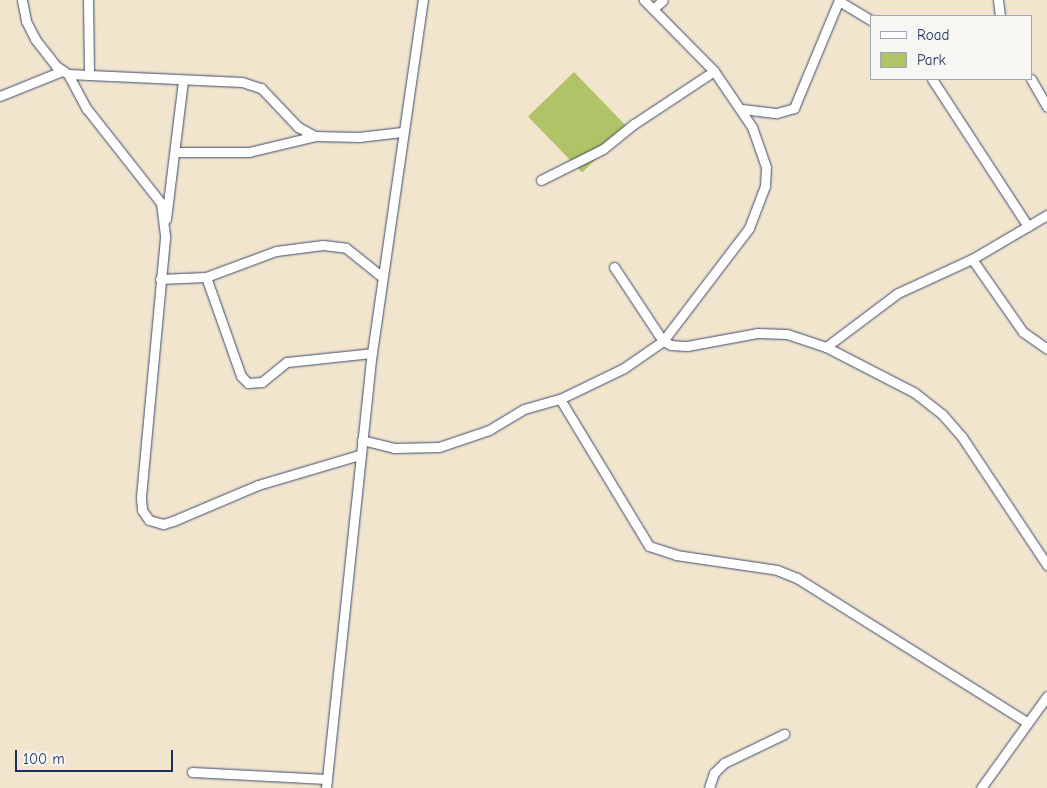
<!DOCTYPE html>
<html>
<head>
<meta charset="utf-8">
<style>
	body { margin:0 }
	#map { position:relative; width:1047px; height:788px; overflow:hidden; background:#f2e5ce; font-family:"Comic Neue",sans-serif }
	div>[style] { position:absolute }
	.green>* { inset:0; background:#b0c367; transform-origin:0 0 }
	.roads { filter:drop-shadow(0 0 1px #3b4a6f) drop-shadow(0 0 1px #3b4a6f) }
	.minor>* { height:9px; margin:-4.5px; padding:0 4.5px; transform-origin:4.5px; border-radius:4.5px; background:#fff }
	span { translate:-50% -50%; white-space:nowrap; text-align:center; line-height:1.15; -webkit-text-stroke:4px #f6f6f2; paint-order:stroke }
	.legend { position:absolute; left:870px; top:15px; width:162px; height:65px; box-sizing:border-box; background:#f6f6f2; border:1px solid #9ea6b7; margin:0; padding:6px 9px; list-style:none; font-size:15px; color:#1b2f5e }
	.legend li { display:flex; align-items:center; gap:10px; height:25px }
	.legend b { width:25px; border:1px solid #9ea6b7 }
	.scale { position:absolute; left:15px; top:750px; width:158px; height:22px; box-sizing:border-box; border:2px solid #1b2f5e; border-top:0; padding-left:6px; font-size:15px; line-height:18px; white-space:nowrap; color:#1b2f5e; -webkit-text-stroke:4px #f6f6f2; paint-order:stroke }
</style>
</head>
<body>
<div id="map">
	<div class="green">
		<div style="left:574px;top:72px;width:78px;height:64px;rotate:46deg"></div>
	</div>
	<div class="roads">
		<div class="minor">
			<div style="left:22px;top:0;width:21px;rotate:79deg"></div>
			<div style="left:26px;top:21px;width:20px;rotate:63deg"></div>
			<div style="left:35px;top:39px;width:34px;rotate:52deg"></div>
			<div style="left:56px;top:66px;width:14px;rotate:34deg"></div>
			<div style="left:68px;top:74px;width:174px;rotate:2.6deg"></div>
			<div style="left:242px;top:82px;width:20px;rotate:18deg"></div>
			<div style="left:261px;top:88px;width:54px;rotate:46.5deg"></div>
			<div style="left:298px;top:127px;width:19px;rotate:28deg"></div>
			<div style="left:315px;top:136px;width:44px;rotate:1.3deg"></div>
			<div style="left:359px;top:137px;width:43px;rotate:-6.6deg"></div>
			<div style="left:88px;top:0;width:75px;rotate:89.2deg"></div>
			<div style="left:998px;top:0;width:16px;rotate:83deg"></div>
			<div style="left:839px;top:1px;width:37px;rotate:31deg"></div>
			<div style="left:653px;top:9px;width:13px;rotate:-42deg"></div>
			<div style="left:68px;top:74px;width:40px;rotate:62deg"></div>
			<div style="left:87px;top:109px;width:120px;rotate:51.8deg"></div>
			<div style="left:161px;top:203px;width:35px;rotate:83deg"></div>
			<div style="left:165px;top:238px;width:261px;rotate:95.3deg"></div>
			<div style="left:141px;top:498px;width:12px;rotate:85deg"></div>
			<div style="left:142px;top:510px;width:12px;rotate:55deg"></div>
			<div style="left:149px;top:520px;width:15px;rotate:16deg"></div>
			<div style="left:163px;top:524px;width:10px;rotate:-17deg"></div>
			<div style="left:173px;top:521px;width:92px;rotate:-23deg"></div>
			<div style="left:258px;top:485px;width:105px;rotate:-16.5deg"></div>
			<div style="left:932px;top:79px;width:176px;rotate:56.9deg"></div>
			<div style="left:1031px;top:79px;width:32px;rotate:60deg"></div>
			<div style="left:0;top:96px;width:67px;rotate:-22deg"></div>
			<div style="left:742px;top:109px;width:35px;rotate:7deg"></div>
			<div style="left:777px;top:113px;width:18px;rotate:-16deg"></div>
			<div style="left:794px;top:108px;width:117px;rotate:-67.4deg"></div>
			<div style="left:175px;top:152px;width:74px"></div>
			<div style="left:249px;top:152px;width:68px;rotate:-13.6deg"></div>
			<div style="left:541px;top:180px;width:69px;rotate:-26.6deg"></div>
			<div style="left:603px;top:149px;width:40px;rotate:-39deg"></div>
			<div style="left:634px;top:124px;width:96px;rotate:-33.5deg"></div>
			<div style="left:166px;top:219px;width:140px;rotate:-83deg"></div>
			<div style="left:972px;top:259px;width:89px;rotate:55.1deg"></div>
			<div style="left:1023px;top:332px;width:29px;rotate:35deg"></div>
			<div style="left:614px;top:267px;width:89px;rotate:56.5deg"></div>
			<div style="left:663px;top:341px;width:9px;rotate:27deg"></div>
			<div style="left:671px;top:345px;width:16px;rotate:4deg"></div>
			<div style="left:687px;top:346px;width:71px;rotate:-10.5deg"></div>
			<div style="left:757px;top:333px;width:30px;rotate:2deg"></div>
			<div style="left:787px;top:334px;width:41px;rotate:18.4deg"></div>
			<div style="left:826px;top:347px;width:100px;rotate:27.3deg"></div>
			<div style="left:915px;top:393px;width:34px;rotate:38deg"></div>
			<div style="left:942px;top:414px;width:30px;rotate:49deg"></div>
			<div style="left:962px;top:437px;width:154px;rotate:56.4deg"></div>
			<div style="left:206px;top:277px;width:105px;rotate:70.5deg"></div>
			<div style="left:241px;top:376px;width:10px;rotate:45deg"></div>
			<div style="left:248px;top:383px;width:14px;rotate:-4deg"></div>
			<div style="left:262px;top:382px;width:32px;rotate:-39deg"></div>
			<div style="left:287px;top:362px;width:85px;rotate:-6deg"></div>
			<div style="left:160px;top:279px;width:46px;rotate:-2.5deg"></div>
			<div style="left:206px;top:277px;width:75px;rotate:-20.4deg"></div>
			<div style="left:276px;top:251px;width:47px;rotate:-7.3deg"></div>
			<div style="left:323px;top:245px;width:23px;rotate:7deg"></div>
			<div style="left:346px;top:248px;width:45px;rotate:38.7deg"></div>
			<div style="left:826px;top:347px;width:90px;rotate:-36.9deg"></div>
			<div style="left:898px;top:293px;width:81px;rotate:-24.7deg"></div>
			<div style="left:972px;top:259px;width:87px;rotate:-30.4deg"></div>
			<div style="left:560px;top:399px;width:172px;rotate:58.8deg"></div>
			<div style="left:649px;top:546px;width:28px;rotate:18deg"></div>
			<div style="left:676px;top:555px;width:102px;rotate:8.4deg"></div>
			<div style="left:777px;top:570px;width:22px;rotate:22deg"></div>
			<div style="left:797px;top:578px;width:271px;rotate:32.1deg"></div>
			<div style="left:362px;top:440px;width:33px;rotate:14deg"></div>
			<div style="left:394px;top:448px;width:45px;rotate:-1.3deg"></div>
			<div style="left:439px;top:447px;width:53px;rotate:-18.8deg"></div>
			<div style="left:489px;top:430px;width:41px;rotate:-31deg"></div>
			<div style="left:524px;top:409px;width:37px;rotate:-16deg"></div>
			<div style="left:560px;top:399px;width:71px;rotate:-25.8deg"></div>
			<div style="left:624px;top:368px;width:47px;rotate:-34.7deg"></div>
			<div style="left:663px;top:341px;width:142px;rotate:-52.7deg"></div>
			<div style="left:749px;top:228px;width:45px;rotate:-69.1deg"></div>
			<div style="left:765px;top:186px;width:19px;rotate:-87deg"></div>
			<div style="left:766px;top:167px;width:42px;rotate:-109.3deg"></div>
			<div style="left:752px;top:127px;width:68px;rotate:-124.2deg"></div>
			<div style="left:714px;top:71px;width:100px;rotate:-134.6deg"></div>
			<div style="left:192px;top:772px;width:135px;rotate:3deg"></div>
			<div style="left:326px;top:788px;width:437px;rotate:-84deg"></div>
			<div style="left:372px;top:353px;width:357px;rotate:-81.8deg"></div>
			<div style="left:709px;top:788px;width:16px;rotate:-72deg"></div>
			<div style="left:714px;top:773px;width:14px;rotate:-45deg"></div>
			<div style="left:724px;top:763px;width:67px;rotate:-25.8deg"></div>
			<div style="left:981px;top:788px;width:113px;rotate:-54.3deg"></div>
		</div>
	</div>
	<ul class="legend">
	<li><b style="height:6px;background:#fff"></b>Road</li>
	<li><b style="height:14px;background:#b0c367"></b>Park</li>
	</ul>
	<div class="scale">100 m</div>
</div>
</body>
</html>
